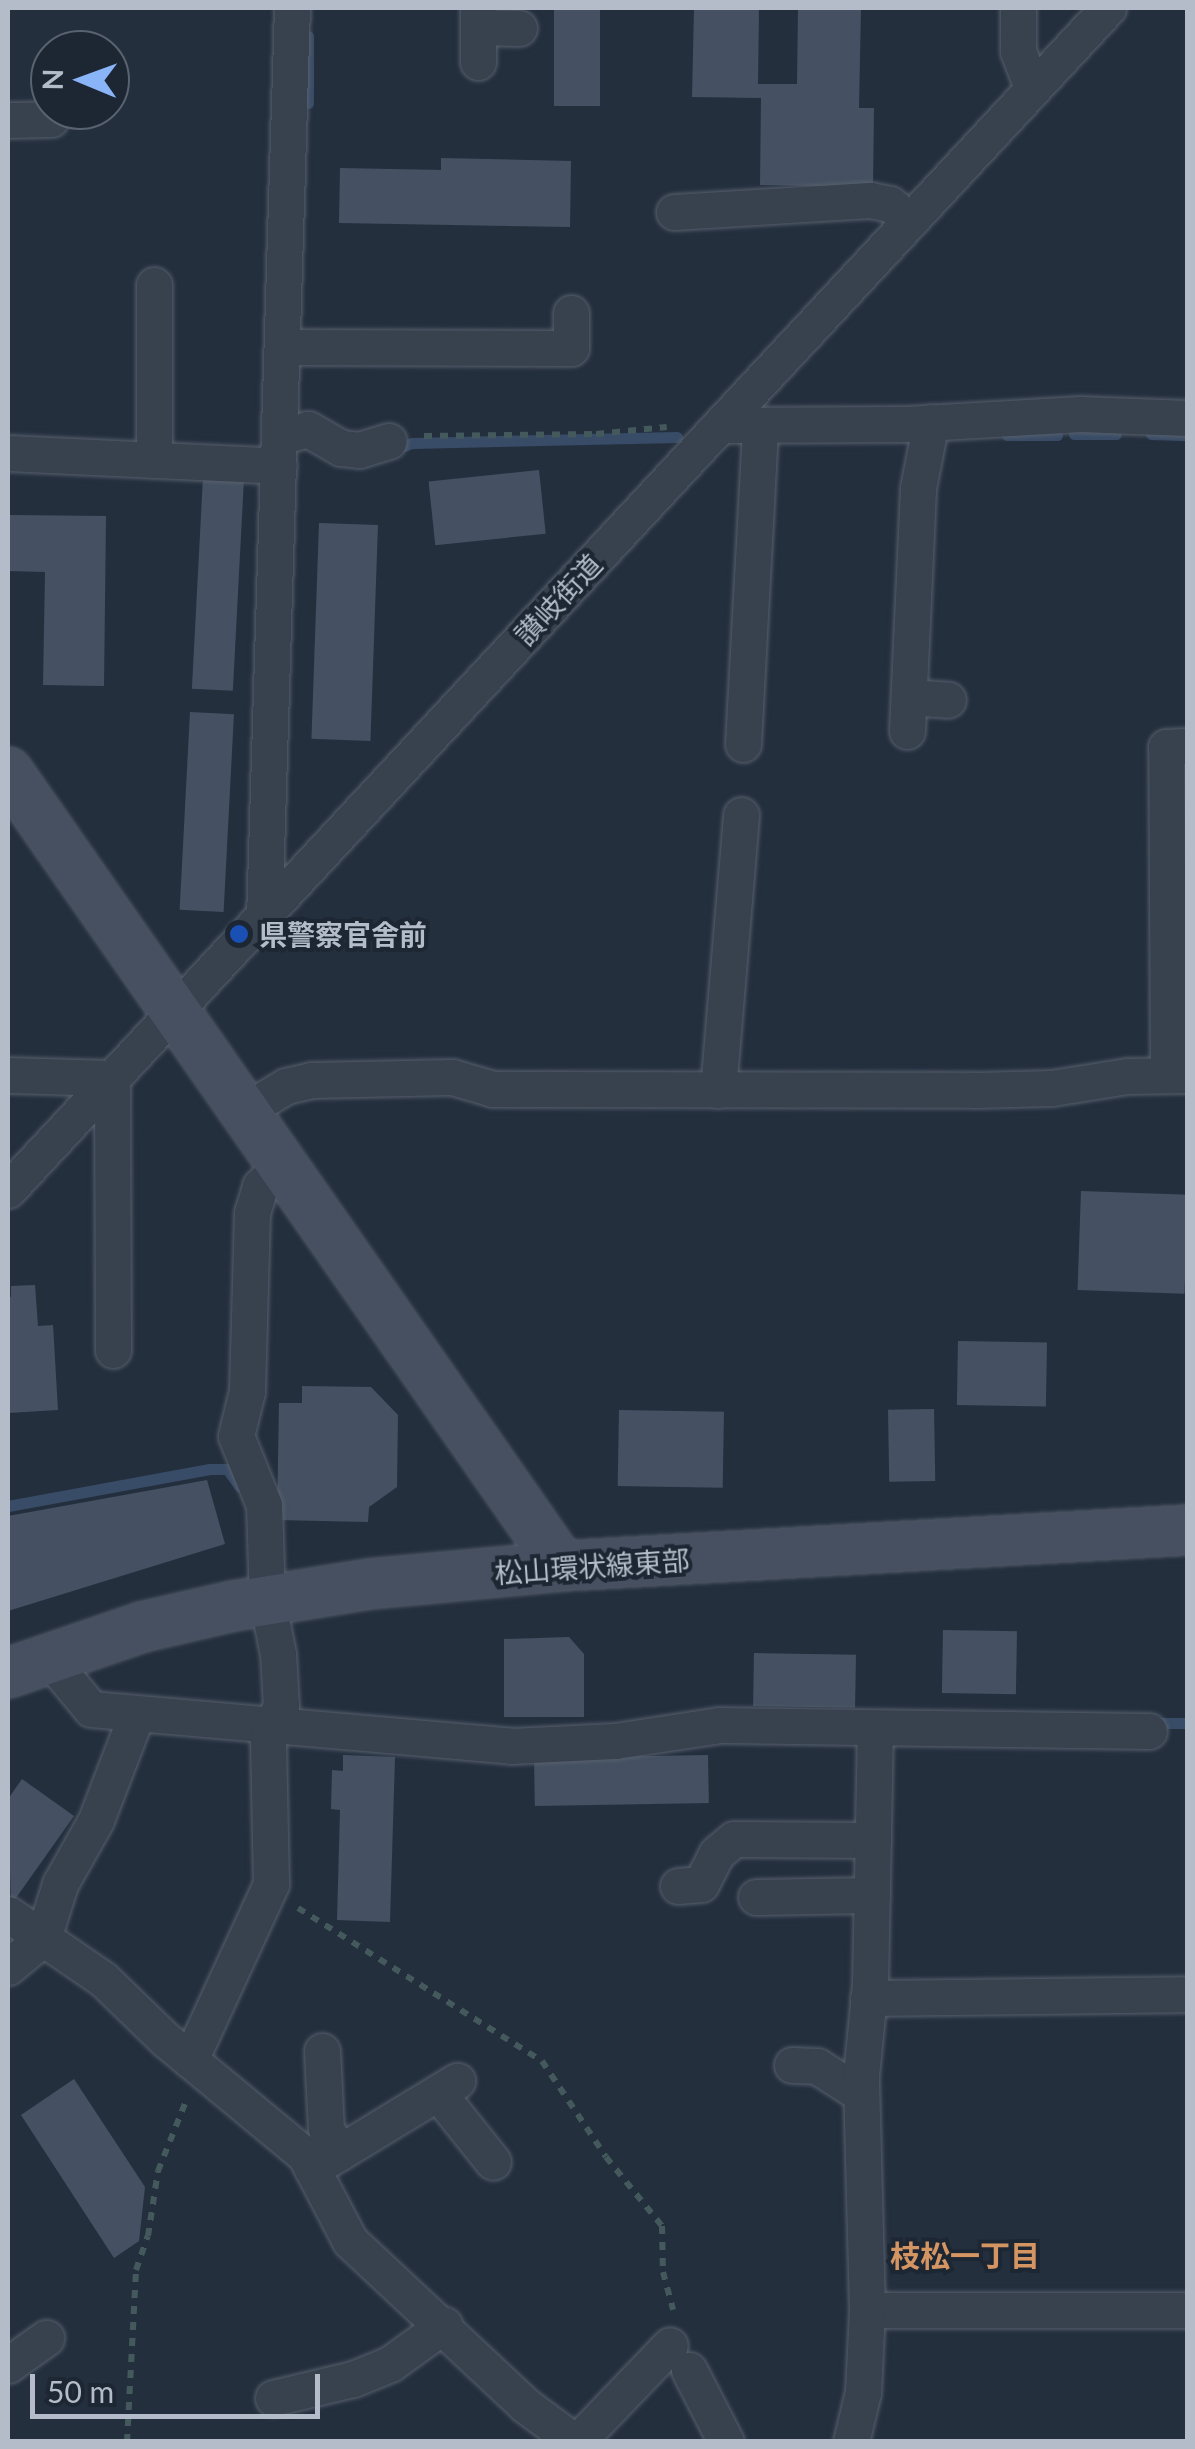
<!DOCTYPE html>
<html>
<head>
<meta charset="utf-8">
<style>
	body { margin:0 }
	#map { position:relative; width:1195px; height:2449px; overflow:hidden; background:#242f3e; font-family:Lato,"Noto Sans JP",sans-serif }
	div>[style] { position:absolute }
	.stream>* { height:11px; margin:-5.5px; padding:0 5.5px; transform-origin:5.5px; border-radius:5.5px; background:#394c67 }
	.building>* { inset:0; background:#455162; transform-origin:0 0 }
	.path>* { height:6px; margin-top:-3px; transform-origin:0; background:repeating-linear-gradient(90deg,#44595c 0 8px,transparent 0 16px) }
	.roads { filter:drop-shadow(0 0 2px #565f6c) drop-shadow(0 0 2px #565f6c) }
	.street>* { height:35px; margin:-17.5px; padding:0 17.5px; transform-origin:17.5px; border-radius:17.5px; background:#38414e }
	.secondary>* { height:48px; margin:-24px; padding:0 24px; transform-origin:24px; border-radius:24px; background:#465061 }
	.dots>* { width:28px; height:28px; translate:-50% -50%; box-sizing:border-box; border:5px solid #1d2633; border-radius:50% }
	span { translate:-50% -50%; white-space:nowrap; text-align:center; line-height:1.15; -webkit-text-stroke:8px #1d2633; paint-order:stroke }
	.street-label { font-size:28px; color:#b4bcc9 }
	.poi-label { font-size:28px; color:#b4bcc9; font-weight:700 }
	.left { translate:0 -50%; text-align:left }
	.neighbourhood-label { font-size:30px; color:#d59563; font-weight:700 }
	.frame { position:absolute; inset:0; border:10px solid #b4bcc9; pointer-events:none }
	.north { position:absolute; left:30px; top:30px; width:100px; height:100px; box-sizing:border-box; background:#1d2633; border:2px solid #59626f; border-radius:50%; rotate:271deg; font-size:28px; font-weight:700; line-height:40px; text-align:center; color:#b4bcc9 }
	.north::after { content:''; display:block; margin:auto; width:35px; height:45px; background:#8ab4f8; clip-path:polygon(50% 0,100% 100%,50% 72%,0 100%) }
	.scale { position:absolute; left:30px; top:2374px; width:290px; height:45px; box-sizing:border-box; border:5px solid #b4bcc9; border-top:0; padding-left:12px; font-size:30px; line-height:35px; white-space:nowrap; color:#b4bcc9; -webkit-text-stroke:8px #1d2633; paint-order:stroke }
</style>
</head>
<body>
<div id="map">
	<div class="stream">
		<div style="left:308px;top:103px;width:67px;rotate:-90deg"></div>
		<div style="left:1074px;top:434px;width:42px"></div>
		<div style="left:1151px;top:434px;width:37px;rotate:2deg"></div>
		<div style="left:1007px;top:435px;width:50px"></div>
		<div style="left:396px;top:449px;width:17px;rotate:-21deg"></div>
		<div style="left:412px;top:443px;width:265px;rotate:-1.3deg"></div>
		<div style="left:8px;top:1506px;width:205px;rotate:-10.4deg"></div>
		<div style="left:210px;top:1469px;width:17px"></div>
		<div style="left:227px;top:1469px;width:22px;rotate:54deg"></div>
		<div style="left:1152px;top:1723px;width:36px"></div>
	</div>
	<div class="building">
		<div style="left:554px;top:8px;width:46px;height:98px"></div>
		<div style="clip-path:polygon(694px 8px,759px 8px,758px 84px,797px 84px,798px 8px,861px 8px,859px 108px,874px 108px,873px 187px,760px 185px,761px 98px,692px 97px)"></div>
		<div style="clip-path:polygon(441px 158px,571px 161px,570px 227px,339px 223px,340px 168px,441px 170px)"></div>
		<div style="left:539px;top:470px;width:64px;height:111px;rotate:84deg"></div>
		<div style="left:203px;top:477px;width:41px;height:212px;rotate:3deg"></div>
		<div style="clip-path:polygon(8px 515px,106px 516px,104px 686px,43px 685px,45px 572px,8px 571px)"></div>
		<div style="left:319px;top:523px;width:59px;height:216px;rotate:2deg"></div>
		<div style="left:190px;top:712px;width:44px;height:198px;rotate:3deg"></div>
		<div style="left:1081px;top:1191px;width:107px;height:99px;rotate:2deg"></div>
		<div style="clip-path:polygon(35px 1285px,38px 1326px,53px 1325px,58px 1410px,8px 1413px,8px 1297px,11px 1297px,11px 1286px)"></div>
		<div style="left:958px;top:1341px;width:89px;height:64px;rotate:1deg"></div>
		<div style="clip-path:polygon(302px 1386px,371px 1387px,398px 1415px,397px 1487px,369px 1507px,368px 1522px,277px 1520px,279px 1403px,302px 1403px)"></div>
		<div style="left:934px;top:1409px;width:72px;height:46px;rotate:89deg"></div>
		<div style="left:619px;top:1410px;width:105px;height:76px;rotate:1deg"></div>
		<div style="clip-path:polygon(207px 1480px,225px 1544px,8px 1611px,8px 1516px)"></div>
		<div style="left:943px;top:1630px;width:74px;height:63px;rotate:1deg"></div>
		<div style="clip-path:polygon(569px 1637px,584px 1654px,584px 1717px,504px 1717px,504px 1639px)"></div>
		<div style="left:754px;top:1653px;width:102px;height:53px;rotate:1deg"></div>
		<div style="clip-path:polygon(343px 1755px,395px 1757px,390px 1922px,337px 1920px,340px 1810px,331px 1809px,332px 1770px,343px 1771px)"></div>
		<div style="left:708px;top:1755px;width:48px;height:174px;rotate:89deg"></div>
		<div style="clip-path:polygon(22px 1779px,74px 1816px,11px 1905px,8px 1799px)"></div>
		<div style="clip-path:polygon(74px 2079px,145px 2187px,139px 2241px,114px 2258px,21px 2115px)"></div>
	</div>
	<div class="path">
		<div style="left:424px;top:436px;width:172px;rotate:-0.7deg"></div>
		<div style="left:596px;top:434px;width:71px;rotate:-5.6deg"></div>
		<div style="left:298px;top:1908px;width:288px;rotate:32.1deg"></div>
		<div style="left:542px;top:2061px;width:115px;rotate:56.3deg"></div>
		<div style="left:606px;top:2157px;width:89px;rotate:50.9deg"></div>
		<div style="left:662px;top:2226px;width:46px;rotate:88.8deg"></div>
		<div style="left:663px;top:2272px;width:39px;rotate:75deg"></div>
		<div style="left:127px;top:2442px;width:172px;rotate:-87deg"></div>
		<div style="left:136px;top:2270px;width:36px;rotate:-71deg"></div>
		<div style="left:148px;top:2236px;width:66px;rotate:-81.3deg"></div>
		<div style="left:158px;top:2171px;width:75px;rotate:-68.2deg"></div>
	</div>
	<div class="roads">
		<div class="street">
			<div style="left:478px;top:8px;width:54px;rotate:90deg"></div>
			<div style="left:1018px;top:8px;width:43px;rotate:90deg"></div>
			<div style="left:1018px;top:51px;width:40px;rotate:69deg"></div>
			<div style="left:478px;top:27px;width:41px;rotate:1.4deg"></div>
			<div style="left:8px;top:120px;width:43px;rotate:-1.3deg"></div>
			<div style="left:674px;top:212px;width:196px;rotate:-3.5deg"></div>
			<div style="left:870px;top:200px;width:20px;rotate:11deg"></div>
			<div style="left:890px;top:204px;width:26px;rotate:39deg"></div>
			<div style="left:154px;top:285px;width:175px;rotate:90deg"></div>
			<div style="left:283px;top:347px;width:288px;rotate:0.2deg"></div>
			<div style="left:571px;top:348px;width:35px;rotate:-90deg"></div>
			<div style="left:720px;top:425px;width:187px;rotate:-0.3deg"></div>
			<div style="left:907px;top:424px;width:173px;rotate:-3.3deg"></div>
			<div style="left:1080px;top:414px;width:108px;rotate:2.1deg"></div>
			<div style="left:280px;top:437px;width:29px;rotate:-16deg"></div>
			<div style="left:308px;top:429px;width:38px;rotate:30deg"></div>
			<div style="left:341px;top:448px;width:18px;rotate:6deg"></div>
			<div style="left:359px;top:450px;width:31px;rotate:-17deg"></div>
			<div style="left:8px;top:453px;width:271px;rotate:2.7deg"></div>
			<div style="left:909px;top:697px;width:39px;rotate:4deg"></div>
			<div style="left:907px;top:731px;width:243px;rotate:-87.4deg"></div>
			<div style="left:918px;top:488px;width:67px;rotate:-78.9deg"></div>
			<div style="left:743px;top:744px;width:319px;rotate:-86.9deg"></div>
			<div style="left:264px;top:918px;width:910px;rotate:-88.24deg"></div>
			<div style="left:8px;top:1075px;width:104px;rotate:1.7deg"></div>
			<div style="left:112px;top:1078px;width:272px;rotate:89.8deg"></div>
			<div style="left:1168px;top:1075px;width:328px;rotate:-90.3deg"></div>
			<div style="left:1166px;top:747px;width:22px;rotate:-3deg"></div>
			<div style="left:718px;top:1090px;width:276px;rotate:-85.2deg"></div>
			<div style="left:246px;top:1110px;width:47px;rotate:-31deg"></div>
			<div style="left:286px;top:1086px;width:26px;rotate:-13deg"></div>
			<div style="left:311px;top:1080px;width:141px;rotate:-1.2deg"></div>
			<div style="left:452px;top:1077px;width:43px;rotate:16.3deg"></div>
			<div style="left:493px;top:1089px;width:482px;rotate:0.1deg"></div>
			<div style="left:975px;top:1090px;width:77px;rotate:-1.5deg"></div>
			<div style="left:1052px;top:1088px;width:76px;rotate:-9.1deg"></div>
			<div style="left:1127px;top:1076px;width:61px;rotate:-0.9deg"></div>
			<div style="left:8px;top:1190px;width:1615px;rotate:-47.06deg"></div>
			<div style="left:48px;top:1657px;width:67px;rotate:50.4deg"></div>
			<div style="left:91px;top:1709px;width:422px;rotate:5deg"></div>
			<div style="left:511px;top:1746px;width:104px;rotate:-2.8deg"></div>
			<div style="left:615px;top:1741px;width:105px;rotate:-8.7deg"></div>
			<div style="left:719px;top:1725px;width:430px;rotate:0.8deg"></div>
			<div style="left:678px;top:1886px;width:23px;rotate:-5deg"></div>
			<div style="left:701px;top:1884px;width:34px;rotate:-63deg"></div>
			<div style="left:716px;top:1854px;width:23px;rotate:-40deg"></div>
			<div style="left:734px;top:1839px;width:139px;rotate:0.4deg"></div>
			<div style="left:756px;top:1897px;width:116px;rotate:-1deg"></div>
			<div style="left:8px;top:1914px;width:115px;rotate:34.4deg"></div>
			<div style="left:103px;top:1979px;width:88px;rotate:44.1deg"></div>
			<div style="left:166px;top:2040px;width:180px;rotate:39.6deg"></div>
			<div style="left:305px;top:2155px;width:97px;rotate:62.4deg"></div>
			<div style="left:350px;top:2241px;width:240px;rotate:43.1deg"></div>
			<div style="left:525px;top:2405px;width:62px;rotate:36.5deg"></div>
			<div style="left:8px;top:1967px;width:45px;rotate:-39.6deg"></div>
			<div style="left:43px;top:1938px;width:57px;rotate:-72.5deg"></div>
			<div style="left:60px;top:1884px;width:73px;rotate:-60.6deg"></div>
			<div style="left:96px;top:1820px;width:111px;rotate:-69deg"></div>
			<div style="left:868px;top:1998px;width:320px;rotate:-0.7deg"></div>
			<div style="left:322px;top:2051px;width:78px;rotate:87.1deg"></div>
			<div style="left:326px;top:2129px;width:27px;rotate:59deg"></div>
			<div style="left:190px;top:2060px;width:194px;rotate:-65.3deg"></div>
			<div style="left:271px;top:1884px;width:148px;rotate:-91.2deg"></div>
			<div style="left:268px;top:1736px;width:33px;rotate:-67deg"></div>
			<div style="left:281px;top:1706px;width:52px;rotate:-93.3deg"></div>
			<div style="left:278px;top:1654px;width:55px;rotate:-101.5deg"></div>
			<div style="left:267px;top:1600px;width:95px;rotate:-91.8deg"></div>
			<div style="left:264px;top:1505px;width:74px;rotate:-112.1deg"></div>
			<div style="left:236px;top:1436px;width:46px;rotate:-76.3deg"></div>
			<div style="left:247px;top:1391px;width:178px;rotate:-88.4deg"></div>
			<div style="left:252px;top:1213px;width:28px;rotate:-73deg"></div>
			<div style="left:260px;top:1186px;width:33px;rotate:-43deg"></div>
			<div style="left:792px;top:2065px;width:25px;rotate:2deg"></div>
			<div style="left:817px;top:2066px;width:52px;rotate:32.5deg"></div>
			<div style="left:438px;top:2093px;width:88px;rotate:51.4deg"></div>
			<div style="left:312px;top:2169px;width:170px;rotate:-31.3deg"></div>
			<div style="left:867px;top:2310px;width:321px"></div>
			<div style="left:8px;top:2365px;width:47px;rotate:-35.4deg"></div>
			<div style="left:689px;top:2370px;width:81px;rotate:62.8deg"></div>
			<div style="left:273px;top:2398px;width:82px;rotate:-13.4deg"></div>
			<div style="left:353px;top:2379px;width:40px;rotate:-22deg"></div>
			<div style="left:390px;top:2364px;width:67px;rotate:-35.8deg"></div>
			<div style="left:577px;top:2442px;width:134px;rotate:-46.2deg"></div>
			<div style="left:851px;top:2442px;width:51px;rotate:-76.5deg"></div>
			<div style="left:863px;top:2392px;width:82px;rotate:-87.2deg"></div>
			<div style="left:867px;top:2310px;width:235px;rotate:-91.5deg"></div>
			<div style="left:861px;top:2075px;width:90px;rotate:-84.3deg"></div>
			<div style="left:870px;top:1985px;width:257px;rotate:-88.9deg"></div>
		</div>
		<div class="secondary">
			<div style="left:8px;top:772px;width:968px;rotate:55.1deg"></div>
			<div style="left:8px;top:1673px;width:142px;rotate:-18.9deg"></div>
			<div style="left:142px;top:1627px;width:93px;rotate:-13deg"></div>
			<div style="left:233px;top:1606px;width:138px;rotate:-9.2deg"></div>
			<div style="left:369px;top:1584px;width:194px;rotate:-5.3deg"></div>
			<div style="left:562px;top:1566px;width:627px;rotate:-3.29deg"></div>
		</div>
	</div>
	<div class="dots">
		<div style="left:239px;top:934px;background:#1a4fb4"></div>
	</div>
	<div class="street-label">
		<span style="left:558px;top:599px;rotate:-47deg">讃岐街道</span>
		<span style="left:592px;top:1566px;rotate:-4deg">松山環状線東部</span>
	</div>
	<div class="poi-label">
		<span class="left" style="left:259px;top:934px">県警察官舎前</span>
	</div>
	<div class="neighbourhood-label">
		<span style="left:965px;top:2255px">枝松一丁目</span>
	</div>
	<div class="frame"></div>
	<div class="north">N</div>
	<div class="scale">50 m</div>
</div>
</body>
</html>
